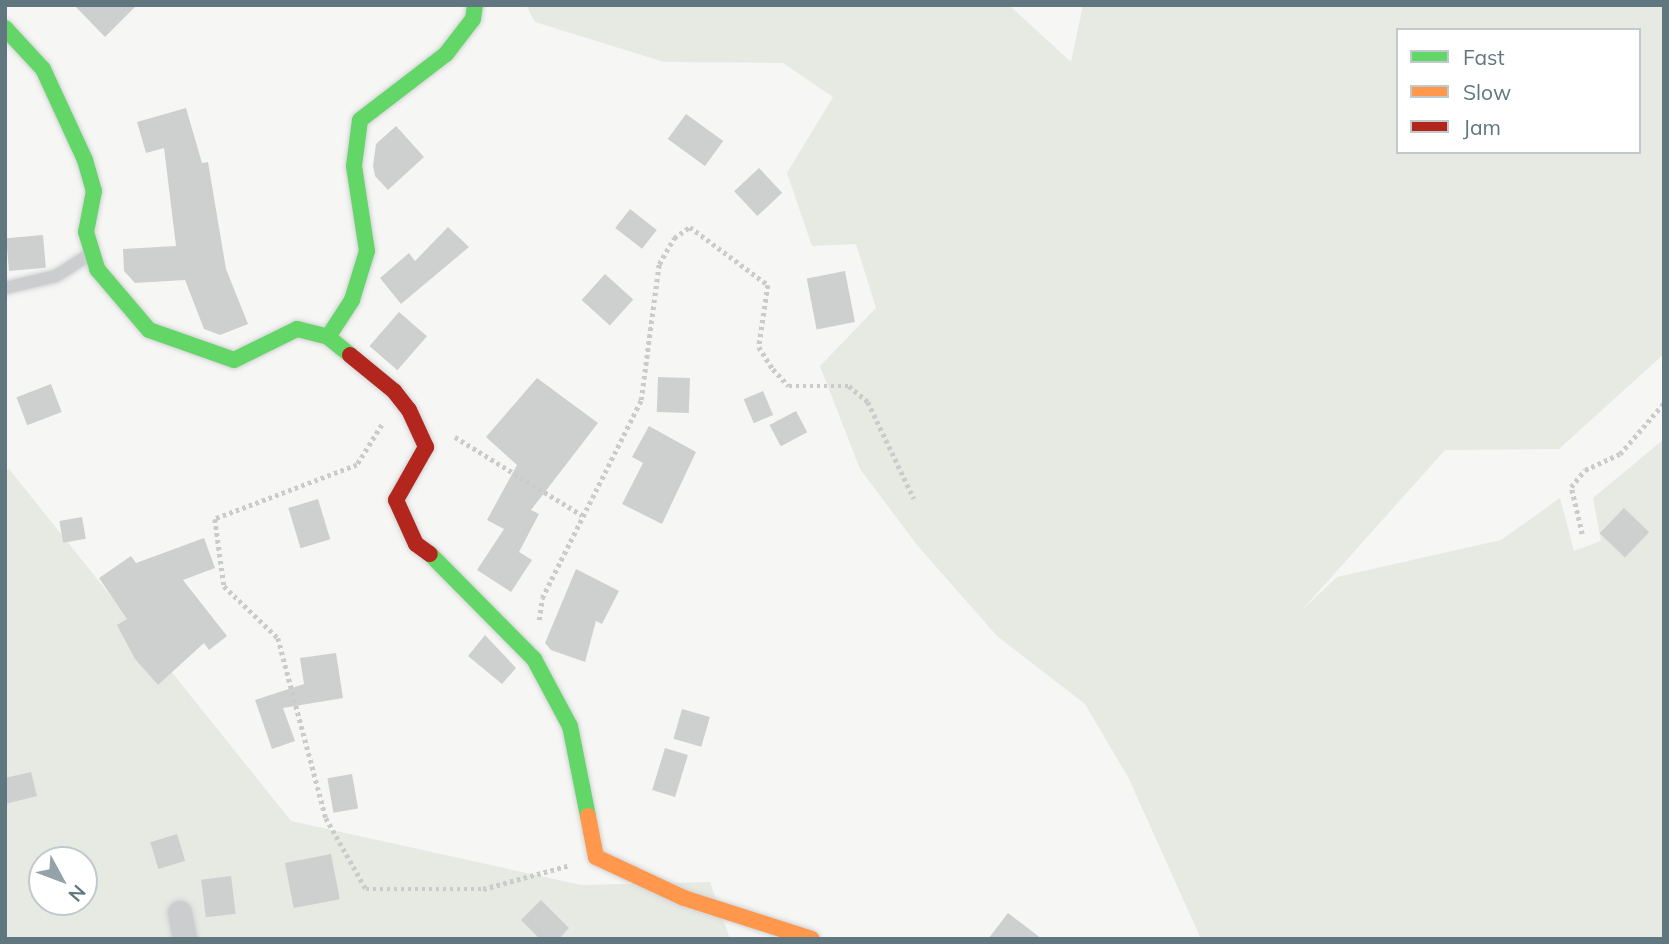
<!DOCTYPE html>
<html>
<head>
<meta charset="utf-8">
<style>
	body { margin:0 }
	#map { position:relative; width:1669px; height:944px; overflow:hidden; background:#f6f6f5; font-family:Mulish,sans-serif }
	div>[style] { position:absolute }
	.green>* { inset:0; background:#e7e9e3 }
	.building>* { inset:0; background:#ced0d0; transform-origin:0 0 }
	.path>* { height:4.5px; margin-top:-2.25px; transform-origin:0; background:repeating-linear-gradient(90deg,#cacbcb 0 3.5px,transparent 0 7px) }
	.roads { filter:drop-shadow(0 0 2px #d1d3d3) drop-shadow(0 0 2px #d1d3d3) }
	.lane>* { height:12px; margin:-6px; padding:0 6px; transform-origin:6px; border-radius:6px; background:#cccdce }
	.street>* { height:24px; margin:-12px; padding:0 12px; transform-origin:12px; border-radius:12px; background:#cccdce }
	.fast>* { height:16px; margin:-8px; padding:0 8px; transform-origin:8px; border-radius:8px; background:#63d668 }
	.slow>* { height:16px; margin:-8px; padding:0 8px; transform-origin:8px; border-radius:8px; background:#ff974d }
	.jam>* { height:16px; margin:-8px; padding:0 8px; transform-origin:8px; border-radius:8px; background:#b3261e }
	span { translate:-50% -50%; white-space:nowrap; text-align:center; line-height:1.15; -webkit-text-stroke:7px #fff; paint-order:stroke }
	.frame { position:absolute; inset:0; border:7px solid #61777f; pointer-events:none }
	.legend { position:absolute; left:1396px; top:28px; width:245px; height:126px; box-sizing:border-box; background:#fff; border:2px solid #c0c9cc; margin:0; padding:9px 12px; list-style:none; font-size:21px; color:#61777f }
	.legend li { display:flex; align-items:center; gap:14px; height:35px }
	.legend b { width:35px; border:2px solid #c0c9cc }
	.north { position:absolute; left:28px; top:846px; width:70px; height:70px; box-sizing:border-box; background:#fff; border:2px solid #c0c9cc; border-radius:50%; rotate:131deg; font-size:19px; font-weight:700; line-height:28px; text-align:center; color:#61777f }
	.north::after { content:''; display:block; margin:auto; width:24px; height:32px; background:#95a3a8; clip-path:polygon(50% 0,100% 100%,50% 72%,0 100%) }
</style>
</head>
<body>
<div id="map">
	<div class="green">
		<div style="clip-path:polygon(evenodd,526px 5px,1009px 5px,1071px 62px,1083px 5px,1664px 5px,1664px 354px,1559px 449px,1445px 450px,1301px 611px,1337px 577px,1501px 540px,1560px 498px,1574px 551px,1601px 541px,1593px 498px,1664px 439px,1664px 939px,1201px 939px,1129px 779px,1085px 704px,997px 636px,917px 545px,860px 469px,820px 366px,876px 308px,856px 244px,812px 246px,787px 173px,833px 97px,783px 63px,664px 62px,535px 22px,526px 5px,1398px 30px,1639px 30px,1639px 152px,1398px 152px,1398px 30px)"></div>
		<div style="clip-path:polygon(evenodd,9px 469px,291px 821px,581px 885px,710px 882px,730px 939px,5px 939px,5px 471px,9px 469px,42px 860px,84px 860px,84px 902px,42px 902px,42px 860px)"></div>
	</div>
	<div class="building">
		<div style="clip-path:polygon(74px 5px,137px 5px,105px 37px)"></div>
		<div style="clip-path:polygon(186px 108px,202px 163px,208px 162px,226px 269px,248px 324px,220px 335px,204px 329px,185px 280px,135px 283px,124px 271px,123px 249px,176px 246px,164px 148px,146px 153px,137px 122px)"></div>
		<div style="left:686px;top:114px;width:46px;height:31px;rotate:36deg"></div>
		<div style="clip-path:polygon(396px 126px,424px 157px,388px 190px,375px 176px,373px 166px,376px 144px)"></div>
		<div style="left:759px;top:168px;width:34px;height:34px;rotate:47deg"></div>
		<div style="left:630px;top:209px;width:34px;height:24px;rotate:38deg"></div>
		<div style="clip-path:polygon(448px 227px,469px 247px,401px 304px,380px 278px,409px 253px,415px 261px)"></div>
		<div style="left:43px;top:235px;width:33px;height:37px;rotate:85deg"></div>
		<div style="left:845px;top:271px;width:52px;height:39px;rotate:79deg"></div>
		<div style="left:605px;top:274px;width:38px;height:35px;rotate:42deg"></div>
		<div style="left:399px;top:312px;width:37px;height:45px;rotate:41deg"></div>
		<div style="left:658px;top:377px;width:32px;height:35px;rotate:2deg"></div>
		<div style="clip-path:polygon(537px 378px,598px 423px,531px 510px,539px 514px,519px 552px,532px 560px,511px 592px,477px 570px,504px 529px,487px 520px,517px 465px,486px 437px)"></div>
		<div style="left:51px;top:384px;width:30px;height:37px;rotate:69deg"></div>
		<div style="left:763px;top:391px;width:26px;height:21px;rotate:67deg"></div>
		<div style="left:796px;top:411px;width:24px;height:30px;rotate:62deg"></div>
		<div style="clip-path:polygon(649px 426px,696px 452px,662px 524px,622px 504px,643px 463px,632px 457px)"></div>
		<div style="left:318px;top:499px;width:42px;height:31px;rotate:73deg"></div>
		<div style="left:1624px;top:508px;width:35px;height:35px;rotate:44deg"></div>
		<div style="left:82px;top:517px;width:22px;height:23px;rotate:80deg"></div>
		<div style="clip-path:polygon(204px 538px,215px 568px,183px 580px,227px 636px,209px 650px,204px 643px,158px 685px,135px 659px,117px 625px,127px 619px,99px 578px,131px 556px,136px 563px)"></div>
		<div style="clip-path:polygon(576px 569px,619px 591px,602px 624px,596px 621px,585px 662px,551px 650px,545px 643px)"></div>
		<div style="clip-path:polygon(485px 635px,516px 668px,502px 684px,468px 656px)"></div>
		<div style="clip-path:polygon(336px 653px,343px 698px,283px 708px,295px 741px,272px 749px,255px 700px,304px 684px,300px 658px)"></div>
		<div style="left:682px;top:709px;width:29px;height:31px;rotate:16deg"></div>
		<div style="left:665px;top:748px;width:24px;height:44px;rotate:17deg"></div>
		<div style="clip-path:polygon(31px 772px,37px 796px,5px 804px,5px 778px)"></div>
		<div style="left:352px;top:774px;width:35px;height:25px;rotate:80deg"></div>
		<div style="left:177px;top:834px;width:28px;height:28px;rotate:73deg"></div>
		<div style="left:331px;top:854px;width:46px;height:47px;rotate:79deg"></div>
		<div style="left:231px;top:876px;width:38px;height:30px;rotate:83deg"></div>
		<div style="clip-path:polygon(541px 900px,569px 928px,559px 939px,540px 939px,521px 920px)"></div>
		<div style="clip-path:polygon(1008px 913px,1042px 939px,988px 939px)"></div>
	</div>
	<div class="path">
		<div style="left:382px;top:425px;width:47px;rotate:122deg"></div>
		<div style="left:357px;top:465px;width:152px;rotate:159.2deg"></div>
		<div style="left:215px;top:519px;width:68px;rotate:82.3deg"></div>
		<div style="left:224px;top:586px;width:75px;rotate:43.9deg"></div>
		<div style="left:278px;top:638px;width:186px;rotate:75.1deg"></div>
		<div style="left:326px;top:818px;width:81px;rotate:60.6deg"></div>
		<div style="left:366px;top:889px;width:117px"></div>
		<div style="left:483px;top:889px;width:90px;rotate:-15.4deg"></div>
		<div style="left:455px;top:437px;width:149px;rotate:31.6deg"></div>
		<div style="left:1582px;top:534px;width:48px;rotate:-103.2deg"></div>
		<div style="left:1571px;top:487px;width:22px;rotate:-51deg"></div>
		<div style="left:1585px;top:470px;width:38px;rotate:-25deg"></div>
		<div style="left:1620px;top:454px;width:67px;rotate:-49.2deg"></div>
		<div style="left:539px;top:620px;width:22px;rotate:-82deg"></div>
		<div style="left:542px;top:598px;width:221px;rotate:-63.4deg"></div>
		<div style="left:641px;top:400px;width:137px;rotate:-82.5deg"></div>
		<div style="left:659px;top:264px;width:30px;rotate:-60deg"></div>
		<div style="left:674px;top:238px;width:19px;rotate:-35deg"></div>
		<div style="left:690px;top:227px;width:97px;rotate:36.6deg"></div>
		<div style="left:768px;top:285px;width:63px;rotate:98.3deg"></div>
		<div style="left:759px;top:347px;width:26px;rotate:58deg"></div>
		<div style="left:773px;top:369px;width:23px;rotate:47deg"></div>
		<div style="left:789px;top:386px;width:60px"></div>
		<div style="left:849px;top:386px;width:25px;rotate:40deg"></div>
		<div style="left:868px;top:402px;width:107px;rotate:64.6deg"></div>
	</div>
	<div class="roads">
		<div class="lane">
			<div style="left:5px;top:288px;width:52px;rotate:-13.2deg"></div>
			<div style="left:56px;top:276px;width:43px;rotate:-32.6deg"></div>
		</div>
		<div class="street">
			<div style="left:180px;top:913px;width:26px;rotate:79deg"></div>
		</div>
		<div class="fast">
			<div style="left:5px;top:28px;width:56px;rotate:47.2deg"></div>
			<div style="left:43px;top:69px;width:100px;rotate:65.2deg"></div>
			<div style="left:85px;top:160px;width:32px;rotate:74deg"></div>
			<div style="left:94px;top:191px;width:42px;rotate:101deg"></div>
			<div style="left:86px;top:232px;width:39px;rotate:73deg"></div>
			<div style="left:97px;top:269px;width:80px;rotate:49.6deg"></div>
			<div style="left:149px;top:330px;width:90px;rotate:19.4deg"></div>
			<div style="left:234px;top:360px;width:70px;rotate:-26.2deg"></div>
			<div style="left:297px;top:329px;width:32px;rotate:14deg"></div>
			<div style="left:328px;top:337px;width:28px;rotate:39deg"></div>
			<div style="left:328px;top:337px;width:44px;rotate:-57deg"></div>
			<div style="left:352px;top:300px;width:51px;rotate:-73deg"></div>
			<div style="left:367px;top:251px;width:86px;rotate:-98.7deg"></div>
			<div style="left:354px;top:166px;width:46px;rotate:-82.6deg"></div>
			<div style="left:360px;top:120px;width:108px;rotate:-37.5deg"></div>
			<div style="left:446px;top:54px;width:44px;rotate:-52.4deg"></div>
			<div style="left:473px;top:19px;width:14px;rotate:-82deg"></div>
			<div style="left:430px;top:554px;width:148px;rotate:45.3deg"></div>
			<div style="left:534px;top:659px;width:76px;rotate:61.8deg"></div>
			<div style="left:570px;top:726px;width:92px;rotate:78.7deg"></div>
		</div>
		<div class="slow">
			<div style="left:588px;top:816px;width:42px;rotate:79deg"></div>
			<div style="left:596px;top:857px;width:97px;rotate:25deg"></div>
			<div style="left:684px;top:898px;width:134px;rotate:17.8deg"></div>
		</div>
		<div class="jam">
			<div style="left:350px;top:355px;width:57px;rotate:39.3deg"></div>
			<div style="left:394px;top:391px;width:24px;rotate:52deg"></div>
			<div style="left:409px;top:410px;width:41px;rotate:65.3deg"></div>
			<div style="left:426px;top:447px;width:61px;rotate:119.5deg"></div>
			<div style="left:396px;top:500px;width:48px;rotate:65.6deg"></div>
			<div style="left:416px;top:544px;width:17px;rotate:36deg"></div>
		</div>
	</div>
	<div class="frame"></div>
	<ul class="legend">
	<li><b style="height:9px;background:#63d668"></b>Fast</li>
	<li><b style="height:9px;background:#ff974d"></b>Slow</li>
	<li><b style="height:9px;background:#b3261e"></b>Jam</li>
	</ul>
	<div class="north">N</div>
</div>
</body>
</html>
